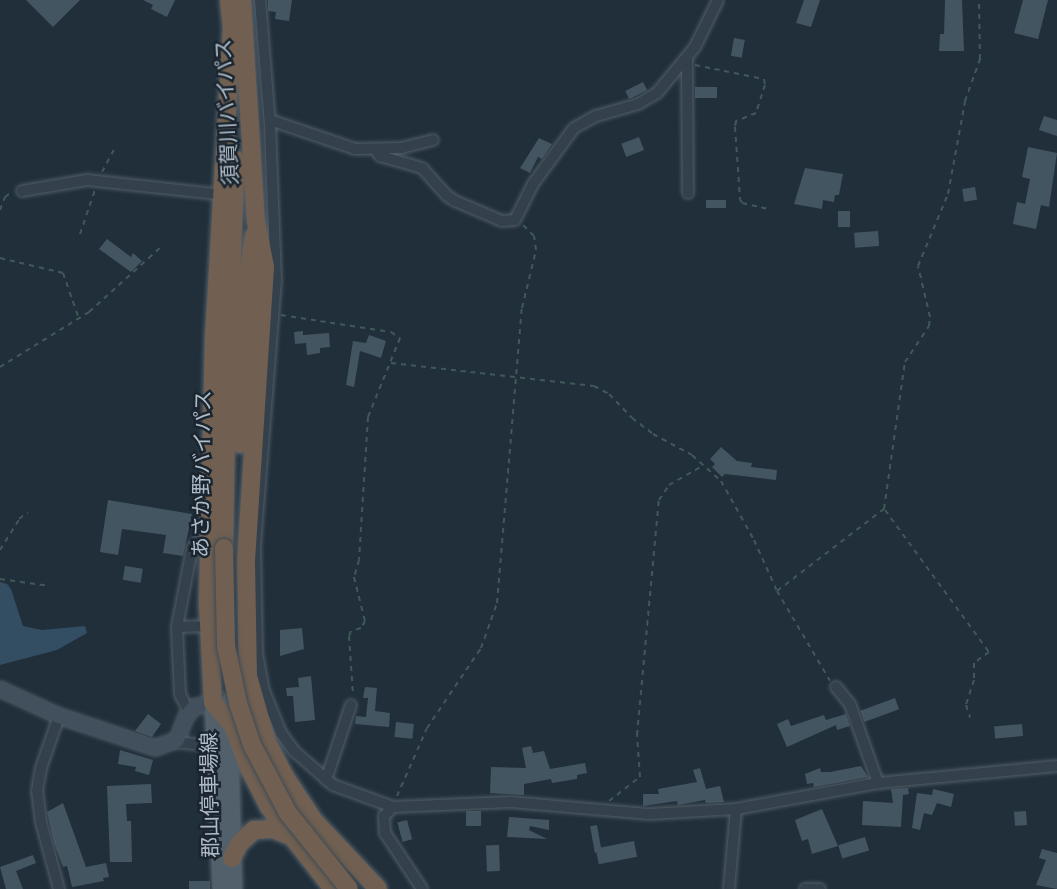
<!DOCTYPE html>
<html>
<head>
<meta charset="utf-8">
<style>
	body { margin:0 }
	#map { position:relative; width:1057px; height:889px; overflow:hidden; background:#202f3a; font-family:Jost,"Noto Sans JP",sans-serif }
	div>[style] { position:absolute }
	.water>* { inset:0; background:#334d63 }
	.building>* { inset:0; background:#445562; transform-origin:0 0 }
	.path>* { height:2px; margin-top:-1px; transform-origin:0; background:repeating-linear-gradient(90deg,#405858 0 5px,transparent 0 10px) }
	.roads { filter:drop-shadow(0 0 2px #525e68) drop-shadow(0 0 2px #525e68) }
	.street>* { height:10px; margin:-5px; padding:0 5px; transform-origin:5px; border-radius:5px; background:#34404b }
	.secondary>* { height:14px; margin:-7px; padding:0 7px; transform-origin:7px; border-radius:7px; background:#42505e }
	.primary>* { height:16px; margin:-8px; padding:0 8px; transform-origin:8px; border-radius:8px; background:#52606b }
	.highway>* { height:18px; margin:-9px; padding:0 9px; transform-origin:9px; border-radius:9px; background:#716051 }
	.bridges { filter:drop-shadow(0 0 2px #3f4b55) drop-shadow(0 0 2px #3f4b55) }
	.highway-bridge>* { height:18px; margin:-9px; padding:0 9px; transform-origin:9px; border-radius:9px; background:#716051 }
	span { translate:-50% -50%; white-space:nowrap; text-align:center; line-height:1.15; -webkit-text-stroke:5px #1a252f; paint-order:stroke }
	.street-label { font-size:21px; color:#afbbc7 }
</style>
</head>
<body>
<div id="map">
	<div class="water">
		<div style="clip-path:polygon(0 582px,7px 584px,11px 589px,23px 626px,42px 630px,85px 626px,87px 633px,57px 650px,0 665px)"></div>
	</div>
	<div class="building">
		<div style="clip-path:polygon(26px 0,80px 0,53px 27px)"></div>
		<div style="clip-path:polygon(143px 0,175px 0,167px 17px,151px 9px,153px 5px)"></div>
		<div style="clip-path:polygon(268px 0,292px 0,289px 21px,275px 19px,276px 12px,268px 11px)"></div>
		<div style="clip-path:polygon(804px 0,820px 0,811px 27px,796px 23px)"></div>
		<div style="clip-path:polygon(945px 0,962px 0,964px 51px,939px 51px,940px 34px,944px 34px)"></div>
		<div style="clip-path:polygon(1023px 0,1048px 0,1038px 39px,1014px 33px)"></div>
		<div style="left:734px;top:38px;width:11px;height:18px;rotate:10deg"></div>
		<div style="left:643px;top:82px;width:9px;height:20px;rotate:63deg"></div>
		<div style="left:695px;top:87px;width:22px;height:11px"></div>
		<div style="clip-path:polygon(1044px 116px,1057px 120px,1057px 136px,1039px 130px)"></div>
		<div style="left:639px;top:137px;width:14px;height:19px;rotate:69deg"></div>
		<div style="clip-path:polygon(539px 138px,552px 144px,542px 159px,538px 157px,530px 173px,520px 168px)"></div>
		<div style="clip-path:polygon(1028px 147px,1057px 153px,1049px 207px,1041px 205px,1036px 229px,1013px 224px,1017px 202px,1025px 204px,1030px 179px,1022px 177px)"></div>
		<div style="clip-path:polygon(805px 168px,843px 174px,839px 195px,835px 195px,834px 202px,823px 200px,822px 209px,794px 204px)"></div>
		<div style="left:975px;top:187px;width:13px;height:13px;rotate:81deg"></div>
		<div style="left:706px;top:200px;width:20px;height:8px"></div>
		<div style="left:838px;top:211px;width:12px;height:16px"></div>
		<div style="left:878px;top:231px;width:15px;height:24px;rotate:86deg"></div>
		<div style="clip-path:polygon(107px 239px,131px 257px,133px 253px,142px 261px,131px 272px,99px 249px)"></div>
		<div style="clip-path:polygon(303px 331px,303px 335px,329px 333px,330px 347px,320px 348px,320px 353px,307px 355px,306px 343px,295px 344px,294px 332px)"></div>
		<div style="clip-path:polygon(369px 335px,386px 341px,381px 358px,360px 351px,354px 387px,346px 385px,353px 341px,366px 343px)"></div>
		<div style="clip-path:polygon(721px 447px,737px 461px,752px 463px,751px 467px,777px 470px,776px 480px,725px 474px,722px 477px,712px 467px,715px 464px,710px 459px)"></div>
		<div style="clip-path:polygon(108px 500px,192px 514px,183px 556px,163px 553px,166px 535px,122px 529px,118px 555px,100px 552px)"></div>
		<div style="left:125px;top:566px;width:18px;height:14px;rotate:9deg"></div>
		<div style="clip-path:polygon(302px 628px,304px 649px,280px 656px,280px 630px)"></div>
		<div style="clip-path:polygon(311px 676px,315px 720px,295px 722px,293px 696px,287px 696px,286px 688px,299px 687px,298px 678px)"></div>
		<div style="clip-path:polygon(365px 687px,377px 688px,375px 711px,390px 713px,389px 727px,355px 724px,356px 716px,366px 717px,368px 698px,363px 698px)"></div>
		<div style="left:895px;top:698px;width:12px;height:37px;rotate:70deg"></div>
		<div style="clip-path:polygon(148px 714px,161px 724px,152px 737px,135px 731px)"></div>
		<div style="clip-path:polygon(846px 714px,850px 726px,837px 730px,836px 725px,787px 747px,777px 724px,788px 719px,791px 726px,824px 715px,826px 720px)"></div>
		<div style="left:396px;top:722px;width:18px;height:15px;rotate:6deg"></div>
		<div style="left:1022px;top:724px;width:12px;height:28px;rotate:85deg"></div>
		<div style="clip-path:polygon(531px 746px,533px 753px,544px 751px,550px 769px,585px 763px,587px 773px,577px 775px,577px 779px,552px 783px,551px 779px,524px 784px,524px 795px,490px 793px,491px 767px,526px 768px,522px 748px)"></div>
		<div style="clip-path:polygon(120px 750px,153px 760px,149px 775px,135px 771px,136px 767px,118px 764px)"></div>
		<div style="clip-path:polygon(861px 766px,868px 777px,814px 787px,813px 783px,807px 784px,805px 774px,820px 768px,821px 772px,830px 772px)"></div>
		<div style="clip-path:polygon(700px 768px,706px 789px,720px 786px,724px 802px,706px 803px,705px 800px,678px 805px,677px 801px,643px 806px,643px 794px,659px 794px,658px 789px,697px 782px,693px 770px)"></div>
		<div style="clip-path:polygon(151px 784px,152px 803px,126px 804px,127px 821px,131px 821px,132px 862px,110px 862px,107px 786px)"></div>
		<div style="clip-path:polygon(908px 788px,909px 794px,903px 795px,901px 827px,862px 825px,863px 801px,893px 803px,891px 789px)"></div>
		<div style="clip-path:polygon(933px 789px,954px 794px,951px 807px,937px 803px,932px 815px,924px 813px,920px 830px,912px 828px,917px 793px,932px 795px)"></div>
		<div style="clip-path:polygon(63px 803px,86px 867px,106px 863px,109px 877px,103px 878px,104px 881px,72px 887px,67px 866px,63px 867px,54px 843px,47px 812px)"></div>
		<div style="clip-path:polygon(822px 809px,838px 846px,812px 854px,808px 839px,802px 841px,795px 820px)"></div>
		<div style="left:466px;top:811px;width:15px;height:15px"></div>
		<div style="left:1026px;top:811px;width:14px;height:12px;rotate:86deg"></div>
		<div style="clip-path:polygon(509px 817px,549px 820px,549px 830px,530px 826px,529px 830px,547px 839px,507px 837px)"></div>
		<div style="left:407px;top:820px;width:20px;height:10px;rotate:75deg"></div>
		<div style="left:597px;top:825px;width:27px;height:7px;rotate:80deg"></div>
		<div style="left:865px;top:837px;width:14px;height:28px;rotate:73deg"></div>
		<div style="left:634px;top:841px;width:16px;height:39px;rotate:79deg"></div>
		<div style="left:499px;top:845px;width:26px;height:13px;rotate:88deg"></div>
		<div style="clip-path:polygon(1042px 849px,1057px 853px,1057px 889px,1036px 885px,1046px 860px,1039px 858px)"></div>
		<div style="clip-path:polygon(33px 855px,36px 863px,16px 871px,23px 889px,6px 889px,0 867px)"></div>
		<div style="left:189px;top:881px;width:21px;height:8px"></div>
	</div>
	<div class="path">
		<div style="left:695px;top:65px;width:70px;rotate:11.5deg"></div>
		<div style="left:764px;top:79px;width:6px;rotate:81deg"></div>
		<div style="left:765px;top:85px;width:29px;rotate:108deg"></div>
		<div style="left:756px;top:113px;width:22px;rotate:158deg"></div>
		<div style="left:736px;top:121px;width:6px;rotate:99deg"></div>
		<div style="left:735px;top:127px;width:72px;rotate:86deg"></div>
		<div style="left:740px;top:199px;width:4px;rotate:63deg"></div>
		<div style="left:742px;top:203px;width:27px;rotate:13deg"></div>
		<div style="left:102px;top:172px;width:30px;rotate:-62deg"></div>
		<div style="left:0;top:210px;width:14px;rotate:-69deg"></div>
		<div style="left:5px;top:197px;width:9px;rotate:-36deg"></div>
		<div style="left:80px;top:234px;width:46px;rotate:-71.2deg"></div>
		<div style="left:0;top:258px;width:65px;rotate:13.4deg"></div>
		<div style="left:63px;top:273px;width:49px;rotate:70.8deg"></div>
		<div style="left:281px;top:315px;width:111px;rotate:8.8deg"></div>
		<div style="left:391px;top:332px;width:11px;rotate:34deg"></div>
		<div style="left:400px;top:338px;width:85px;rotate:112.1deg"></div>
		<div style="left:368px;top:417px;width:143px;rotate:93.6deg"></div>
		<div style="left:359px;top:560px;width:18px;rotate:106deg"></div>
		<div style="left:354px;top:577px;width:45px;rotate:76deg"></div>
		<div style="left:365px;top:621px;width:8px;rotate:120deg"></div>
		<div style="left:361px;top:628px;width:10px;rotate:163deg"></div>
		<div style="left:351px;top:631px;width:5px;rotate:112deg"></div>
		<div style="left:349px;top:636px;width:59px;rotate:86.1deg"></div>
		<div style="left:391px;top:363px;width:204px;rotate:6.5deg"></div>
		<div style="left:594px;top:386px;width:17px;rotate:28deg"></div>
		<div style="left:609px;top:394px;width:33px;rotate:46deg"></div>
		<div style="left:632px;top:418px;width:26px;rotate:37deg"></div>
		<div style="left:653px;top:434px;width:44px;rotate:28.3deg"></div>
		<div style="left:692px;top:455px;width:39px;rotate:42deg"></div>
		<div style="left:721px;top:481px;width:68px;rotate:60.8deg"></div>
		<div style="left:754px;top:540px;width:56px;rotate:65.7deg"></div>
		<div style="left:777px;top:591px;width:104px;rotate:59.5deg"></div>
		<div style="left:0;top:367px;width:105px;rotate:-31.7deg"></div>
		<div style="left:89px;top:312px;width:98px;rotate:-42.1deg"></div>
		<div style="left:885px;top:510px;width:176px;rotate:53.8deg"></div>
		<div style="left:989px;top:652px;width:19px;rotate:144deg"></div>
		<div style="left:974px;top:663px;width:17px;rotate:90deg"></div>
		<div style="left:974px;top:680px;width:26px;rotate:108deg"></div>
		<div style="left:966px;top:705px;width:13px;rotate:72deg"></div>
		<div style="left:0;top:550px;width:36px;rotate:-58deg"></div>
		<div style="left:19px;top:519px;width:11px;rotate:-38deg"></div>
		<div style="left:0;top:579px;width:50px;rotate:8deg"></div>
		<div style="left:777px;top:591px;width:135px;rotate:-37.5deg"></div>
		<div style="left:884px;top:509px;width:148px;rotate:-81.9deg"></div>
		<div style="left:905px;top:362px;width:43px;rotate:-56.3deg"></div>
		<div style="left:929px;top:326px;width:9px;rotate:-84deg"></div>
		<div style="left:930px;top:317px;width:52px;rotate:-103.2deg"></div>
		<div style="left:918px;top:266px;width:78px;rotate:-67.4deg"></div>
		<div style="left:948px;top:194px;width:95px;rotate:-79.6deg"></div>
		<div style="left:965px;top:101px;width:45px;rotate:-70.3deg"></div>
		<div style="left:980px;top:59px;width:59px;rotate:-91deg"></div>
		<div style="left:397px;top:796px;width:74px;rotate:-66.2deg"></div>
		<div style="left:427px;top:728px;width:97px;rotate:-56deg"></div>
		<div style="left:481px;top:648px;width:48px;rotate:-70.4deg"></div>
		<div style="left:497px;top:603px;width:296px;rotate:-85.2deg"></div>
		<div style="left:522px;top:308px;width:60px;rotate:-76.4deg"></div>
		<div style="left:536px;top:250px;width:14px;rotate:-98deg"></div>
		<div style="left:534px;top:236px;width:17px;rotate:-135deg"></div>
		<div style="left:609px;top:801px;width:39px;rotate:-38deg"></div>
		<div style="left:640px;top:777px;width:42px;rotate:-94.1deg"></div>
		<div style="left:637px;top:735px;width:236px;rotate:-84.7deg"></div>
		<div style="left:659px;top:500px;width:18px;rotate:-56deg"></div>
		<div style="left:669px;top:485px;width:40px;rotate:-29.7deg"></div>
	</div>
	<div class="roads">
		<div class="street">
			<div style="left:260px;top:0;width:125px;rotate:85.4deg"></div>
			<div style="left:270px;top:125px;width:154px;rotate:87.8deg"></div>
			<div style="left:276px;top:279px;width:268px;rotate:94.5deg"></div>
			<div style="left:255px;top:546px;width:107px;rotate:88.9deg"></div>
			<div style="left:257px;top:653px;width:36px;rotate:80deg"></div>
			<div style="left:263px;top:688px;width:48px;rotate:68.2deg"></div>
			<div style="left:281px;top:733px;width:22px;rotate:54deg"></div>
			<div style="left:294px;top:751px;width:52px;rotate:41.1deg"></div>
			<div style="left:333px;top:785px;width:64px;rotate:20.1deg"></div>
			<div style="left:393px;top:807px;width:118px;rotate:-2.4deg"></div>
			<div style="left:511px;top:802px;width:139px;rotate:5deg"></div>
			<div style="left:649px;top:814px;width:87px;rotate:-3.3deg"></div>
			<div style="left:736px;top:809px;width:144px;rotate:-10.4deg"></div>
			<div style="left:878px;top:783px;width:180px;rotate:-5.4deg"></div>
			<div style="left:687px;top:60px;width:133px;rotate:89.6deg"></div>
			<div style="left:270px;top:120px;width:90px;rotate:18.8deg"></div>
			<div style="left:355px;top:149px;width:46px;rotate:-1.2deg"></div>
			<div style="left:401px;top:148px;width:33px;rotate:-14deg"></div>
			<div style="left:375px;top:149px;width:9px;rotate:54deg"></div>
			<div style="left:380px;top:156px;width:44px;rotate:15.9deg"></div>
			<div style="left:422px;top:168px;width:36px;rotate:48deg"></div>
			<div style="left:446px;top:195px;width:11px;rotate:34deg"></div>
			<div style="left:455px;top:201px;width:51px;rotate:23.1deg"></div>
			<div style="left:502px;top:221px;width:13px;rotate:-4deg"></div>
			<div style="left:515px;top:220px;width:40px;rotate:-63.4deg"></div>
			<div style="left:533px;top:184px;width:69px;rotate:-53.8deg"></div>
			<div style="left:574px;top:128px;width:25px;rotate:-29deg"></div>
			<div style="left:596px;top:116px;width:44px;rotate:-15.9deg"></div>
			<div style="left:638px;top:104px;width:22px;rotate:-30deg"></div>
			<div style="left:657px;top:93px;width:60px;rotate:-50.4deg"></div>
			<div style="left:695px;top:47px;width:52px;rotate:-63.9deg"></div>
			<div style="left:22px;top:191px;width:66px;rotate:-9.6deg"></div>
			<div style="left:87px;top:180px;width:140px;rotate:6.2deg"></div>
			<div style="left:177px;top:627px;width:32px;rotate:-2deg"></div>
			<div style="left:836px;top:687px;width:22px;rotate:51deg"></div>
			<div style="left:850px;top:704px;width:84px;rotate:70.5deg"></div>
			<div style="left:189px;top:712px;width:20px;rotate:-117deg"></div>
			<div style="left:180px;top:694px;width:67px;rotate:-92.6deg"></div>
			<div style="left:177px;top:627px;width:80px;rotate:-79.2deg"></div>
			<div style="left:192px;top:548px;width:8px;rotate:-50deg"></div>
			<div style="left:197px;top:542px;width:12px;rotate:5deg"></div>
			<div style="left:174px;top:742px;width:40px;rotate:5.7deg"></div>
			<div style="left:326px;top:780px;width:79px;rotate:-71.6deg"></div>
			<div style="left:393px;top:807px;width:13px;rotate:135deg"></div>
			<div style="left:384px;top:816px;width:17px;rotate:87deg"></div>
			<div style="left:385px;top:833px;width:67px;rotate:56.5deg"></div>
			<div style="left:59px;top:889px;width:69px;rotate:-105deg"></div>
			<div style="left:41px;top:822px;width:31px;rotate:-97deg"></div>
			<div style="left:37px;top:791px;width:23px;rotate:-80deg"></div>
			<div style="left:41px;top:768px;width:55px;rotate:-70.9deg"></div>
			<div style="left:729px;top:889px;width:80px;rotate:-85deg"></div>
			<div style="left:805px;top:889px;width:15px"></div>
		</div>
		<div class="secondary">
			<div style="left:0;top:689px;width:65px;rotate:24.6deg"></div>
			<div style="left:59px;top:716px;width:101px;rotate:18.4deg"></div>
			<div style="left:155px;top:748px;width:23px;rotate:-20deg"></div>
			<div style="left:177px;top:740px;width:25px;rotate:-69deg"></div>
			<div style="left:186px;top:717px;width:13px;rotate:-51deg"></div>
			<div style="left:194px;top:707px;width:28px;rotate:-13deg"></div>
		</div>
		<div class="primary">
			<div style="left:229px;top:701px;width:188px;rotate:88.5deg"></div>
			<div style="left:213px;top:702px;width:187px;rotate:87.6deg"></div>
		</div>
		<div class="highway">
			<div style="left:229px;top:0;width:38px;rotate:84deg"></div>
			<div style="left:242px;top:0;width:221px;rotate:86.4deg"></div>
			<div style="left:256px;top:221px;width:47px;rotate:78.9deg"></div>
			<div style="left:265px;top:267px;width:297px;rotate:93.7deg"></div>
			<div style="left:246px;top:563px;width:113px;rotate:89deg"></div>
			<div style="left:248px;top:676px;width:66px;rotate:74.3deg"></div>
			<div style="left:266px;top:740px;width:42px;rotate:62.8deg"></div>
			<div style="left:285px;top:777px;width:53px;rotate:56.6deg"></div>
			<div style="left:314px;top:821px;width:93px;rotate:46.7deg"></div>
			<div style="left:232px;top:26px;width:310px;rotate:93.3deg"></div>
			<div style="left:214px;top:335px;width:269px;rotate:91.3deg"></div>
			<div style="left:208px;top:604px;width:98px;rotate:87.1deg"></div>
			<div style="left:213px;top:702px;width:33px;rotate:51deg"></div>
			<div style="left:234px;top:728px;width:40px;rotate:69.8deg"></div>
			<div style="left:248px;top:766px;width:46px;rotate:62.9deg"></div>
			<div style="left:269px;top:807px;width:104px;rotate:52deg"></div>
			<div style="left:240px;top:444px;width:170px;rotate:-87.3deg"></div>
			<div style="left:248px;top:274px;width:39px;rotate:-81deg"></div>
			<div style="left:224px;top:548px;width:176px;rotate:-89deg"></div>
			<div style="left:227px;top:372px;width:212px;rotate:-87.6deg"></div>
			<div style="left:232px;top:858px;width:16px;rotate:-63deg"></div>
			<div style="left:239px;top:844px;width:21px;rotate:-43deg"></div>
			<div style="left:254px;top:830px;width:19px;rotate:-3deg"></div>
			<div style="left:273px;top:829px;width:18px;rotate:22deg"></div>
		</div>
	</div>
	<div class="bridges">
		<div class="highway-bridge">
			<div style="left:224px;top:548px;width:98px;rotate:88.8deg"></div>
			<div style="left:226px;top:646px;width:58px;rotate:78.1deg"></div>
			<div style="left:238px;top:703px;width:44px;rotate:71.6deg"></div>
			<div style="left:252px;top:745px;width:77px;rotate:62.1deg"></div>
			<div style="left:288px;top:813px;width:97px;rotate:51.2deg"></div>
		</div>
	</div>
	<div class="street-label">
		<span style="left:227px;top:112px;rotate:-93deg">須賀川バイパス</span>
		<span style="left:202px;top:474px;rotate:-89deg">あさか野バイパス</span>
		<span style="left:210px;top:795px;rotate:-91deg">郡山停車場線</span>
	</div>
</div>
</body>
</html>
